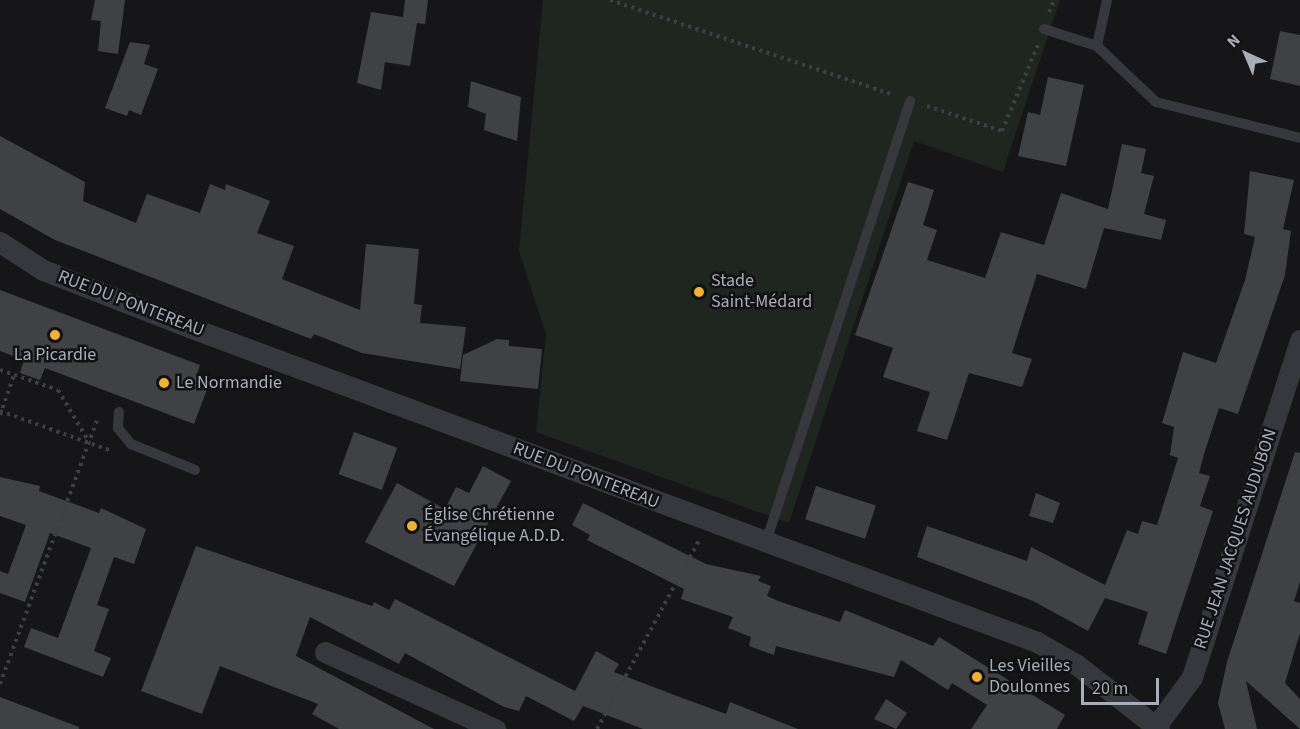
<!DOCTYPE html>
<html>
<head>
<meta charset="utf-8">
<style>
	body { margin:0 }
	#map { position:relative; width:1300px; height:729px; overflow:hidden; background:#161618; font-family:"Source Sans 3",sans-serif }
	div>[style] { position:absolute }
	.green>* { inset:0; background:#1e261f }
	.building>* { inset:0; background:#404145; transform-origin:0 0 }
	.path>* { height:4px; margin-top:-2px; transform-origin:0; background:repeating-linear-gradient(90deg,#3d3f44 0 3px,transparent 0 7.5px) }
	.lane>* { height:10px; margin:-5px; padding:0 5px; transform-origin:5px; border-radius:5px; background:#37383d }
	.street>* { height:21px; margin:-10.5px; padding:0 10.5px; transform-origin:10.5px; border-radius:10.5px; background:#37383d }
	.dots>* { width:16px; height:16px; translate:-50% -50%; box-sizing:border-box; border:3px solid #111113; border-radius:50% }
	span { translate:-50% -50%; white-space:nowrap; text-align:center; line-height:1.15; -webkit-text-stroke:5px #111113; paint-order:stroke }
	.poi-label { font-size:18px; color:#a8adb8 }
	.left { translate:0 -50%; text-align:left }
	.street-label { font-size:18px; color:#a8adb8 }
	.north { position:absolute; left:1216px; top:24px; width:60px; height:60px; -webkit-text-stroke:4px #111113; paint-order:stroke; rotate:316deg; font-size:16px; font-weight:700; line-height:24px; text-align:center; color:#a8adb8 }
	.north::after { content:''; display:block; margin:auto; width:21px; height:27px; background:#a8adb8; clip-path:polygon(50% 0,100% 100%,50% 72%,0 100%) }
	.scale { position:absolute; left:1081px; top:678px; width:78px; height:27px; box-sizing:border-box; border:3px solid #a8adb8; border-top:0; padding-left:8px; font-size:18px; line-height:21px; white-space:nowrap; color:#a8adb8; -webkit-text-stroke:4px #111113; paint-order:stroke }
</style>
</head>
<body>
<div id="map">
	<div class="green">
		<div style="clip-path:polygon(543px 0,1060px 0,1003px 172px,914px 141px,789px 523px,536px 432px,546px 334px,519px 251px)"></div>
	</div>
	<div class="building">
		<div style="clip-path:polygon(95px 0,125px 0,118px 54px,98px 51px,101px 21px,91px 20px)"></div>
		<div style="clip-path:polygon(405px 0,428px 0,425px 24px,417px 23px,410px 66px,385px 62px,381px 90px,357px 83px,371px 12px,403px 17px)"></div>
		<div style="clip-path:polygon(1280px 31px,1300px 35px,1300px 86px,1270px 79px)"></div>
		<div style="clip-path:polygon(130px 42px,150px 45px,144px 64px,158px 69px,141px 115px,129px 110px,127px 116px,105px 108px)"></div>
		<div style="clip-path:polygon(1048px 77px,1084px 85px,1066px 166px,1018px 156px,1028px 112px,1040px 115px)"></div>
		<div style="clip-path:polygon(471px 81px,521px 97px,517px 141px,484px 130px,486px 114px,468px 107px)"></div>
		<div style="clip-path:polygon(0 136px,85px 182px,83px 201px,136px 223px,147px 194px,200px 213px,210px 184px,225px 190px,226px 184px,270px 201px,257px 233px,294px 246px,282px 279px,360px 310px,366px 244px,419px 249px,414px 304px,422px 305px,420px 323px,466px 327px,460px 369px,362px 353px,314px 334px,311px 339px,55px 240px,0 209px)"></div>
		<div style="clip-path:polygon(1122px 144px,1146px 149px,1141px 173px,1154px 176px,1144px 214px,1166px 220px,1161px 240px,1104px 228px,1086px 289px,1037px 274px,1012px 353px,1032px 359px,1022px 387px,969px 373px,947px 440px,917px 431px,930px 392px,883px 377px,893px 348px,855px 335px,908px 182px,934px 190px,923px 225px,937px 230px,927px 260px,985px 278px,1001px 232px,1044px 245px,1061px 193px,1108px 209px)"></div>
		<div style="clip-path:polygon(1250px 171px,1294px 180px,1283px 229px,1291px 231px,1285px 275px,1238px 414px,1219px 408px,1205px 451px,1199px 473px,1210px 476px,1200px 506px,1213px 511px,1166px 654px,1138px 644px,1148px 612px,1105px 598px,1088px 631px,1033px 601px,917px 557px,927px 526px,1027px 561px,1031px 547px,1105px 585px,1127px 530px,1138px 534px,1142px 521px,1157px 525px,1178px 458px,1170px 455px,1174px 427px,1162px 423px,1183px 352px,1216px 363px,1245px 280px,1255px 237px,1244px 234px)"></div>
		<div style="clip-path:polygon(0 290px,200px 365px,197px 374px,211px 379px,194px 424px,45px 368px,40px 380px,20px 373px,24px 360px,0 351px)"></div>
		<div style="clip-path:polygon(497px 339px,509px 340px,509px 346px,542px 349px,538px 389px,460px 381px,463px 355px)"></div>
		<div style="left:354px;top:432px;width:46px;height:45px;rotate:20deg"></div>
		<div style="clip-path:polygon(1295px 452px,1300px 453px,1300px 582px,1294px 601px,1300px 603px,1300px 633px,1285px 683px,1300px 699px,1300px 729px,1246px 681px,1257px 729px,1225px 729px,1218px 703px,1227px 662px)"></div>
		<div style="clip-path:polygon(483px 466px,511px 481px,454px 586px,365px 542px,397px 483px,445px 509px,456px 487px,469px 493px)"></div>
		<div style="clip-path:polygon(0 477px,40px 486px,39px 491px,99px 513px,101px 508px,146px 529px,134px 564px,114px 557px,97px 605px,109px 609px,94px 651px,111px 658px,103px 677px,24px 647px,31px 628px,58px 638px,91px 548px,50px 533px,25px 602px,0 593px,0 571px,8px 574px,26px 525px,0 516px)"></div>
		<div style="left:816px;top:486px;width:63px;height:35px;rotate:18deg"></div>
		<div style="clip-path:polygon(1036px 493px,1060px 503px,1053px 523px,1029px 516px)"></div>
		<div style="clip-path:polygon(583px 503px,706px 564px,761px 576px,758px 581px,771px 586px,767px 596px,778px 601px,840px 622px,845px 610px,933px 646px,939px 637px,1065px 715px,1057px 729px,971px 729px,987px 705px,952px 683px,948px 690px,901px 660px,894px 677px,776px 646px,774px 655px,749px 646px,751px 637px,728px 628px,733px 617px,681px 599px,684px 589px,587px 540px,590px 535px,572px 525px)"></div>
		<div style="clip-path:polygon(196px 546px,372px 606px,374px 602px,389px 610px,395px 599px,575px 691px,596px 651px,619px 664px,614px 672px,677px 696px,726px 714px,730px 702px,798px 729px,643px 729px,583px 706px,574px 721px,526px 696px,519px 711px,504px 707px,405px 653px,399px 664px,310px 617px,296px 656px,434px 729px,339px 729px,312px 714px,318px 704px,220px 666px,202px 714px,141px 691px)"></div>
		<div style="clip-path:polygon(0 697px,79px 727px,79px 729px,0 729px)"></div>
		<div style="clip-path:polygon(886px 699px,907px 713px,896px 729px,874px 719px)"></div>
	</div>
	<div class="path">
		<div style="left:610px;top:0;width:299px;rotate:18.5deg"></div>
		<div style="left:1049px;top:12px;width:13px;rotate:-67deg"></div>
		<div style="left:927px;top:106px;width:79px;rotate:18.4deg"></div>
		<div style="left:1002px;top:131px;width:93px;rotate:-67.3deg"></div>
		<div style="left:0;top:370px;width:61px;rotate:19deg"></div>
		<div style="left:58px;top:390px;width:61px;rotate:59.2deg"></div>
		<div style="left:0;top:411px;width:119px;rotate:19.7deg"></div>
		<div style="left:0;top:415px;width:42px;rotate:-70.7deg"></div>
		<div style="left:0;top:684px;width:283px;rotate:-69.8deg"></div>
		<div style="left:597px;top:729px;width:215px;rotate:-61.6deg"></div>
	</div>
	<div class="lane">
		<div style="left:1107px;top:0;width:47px;rotate:102.3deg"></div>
		<div style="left:1097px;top:46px;width:81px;rotate:43.5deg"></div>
		<div style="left:1156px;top:102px;width:148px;rotate:14deg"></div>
		<div style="left:1044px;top:29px;width:56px;rotate:17.8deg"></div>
		<div style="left:119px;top:412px;width:16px;rotate:94deg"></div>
		<div style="left:118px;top:428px;width:21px;rotate:51deg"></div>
		<div style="left:131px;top:444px;width:69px;rotate:22.1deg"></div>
		<div style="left:766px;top:542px;width:464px;rotate:-71.9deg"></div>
	</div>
	<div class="street">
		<div style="left:0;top:242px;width:51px;rotate:33.1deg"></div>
		<div style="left:43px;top:270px;width:157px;rotate:21.3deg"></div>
		<div style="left:189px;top:327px;width:905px;rotate:20.38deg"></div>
		<div style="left:1037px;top:642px;width:46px;rotate:29.9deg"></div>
		<div style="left:1077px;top:665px;width:104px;rotate:38deg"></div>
		<div style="left:325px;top:652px;width:187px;rotate:24.4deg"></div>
		<div style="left:1154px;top:729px;width:64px;rotate:-53.8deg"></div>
		<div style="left:1192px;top:677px;width:354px;rotate:-72.2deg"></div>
	</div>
	<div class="dots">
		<div style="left:699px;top:292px;background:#f2b134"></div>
		<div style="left:55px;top:335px;background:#f2b134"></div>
		<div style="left:164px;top:383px;background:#f2b134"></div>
		<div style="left:412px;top:526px;background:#f2b134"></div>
		<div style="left:977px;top:677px;background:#f2b134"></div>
	</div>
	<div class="poi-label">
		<span class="left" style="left:711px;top:292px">Stade<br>Saint-Médard</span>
		<span style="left:55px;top:355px">La Picardie</span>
		<span class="left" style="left:176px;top:383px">Le Normandie</span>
		<span class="left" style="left:424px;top:526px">Église Chrétienne<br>Évangélique A.D.D.</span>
		<span class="left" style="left:989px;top:677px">Les Vieilles<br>Doulonnes</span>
	</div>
	<div class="street-label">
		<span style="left:131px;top:304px;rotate:21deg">RUE DU PONTEREAU</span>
		<span style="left:586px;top:476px;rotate:21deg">RUE DU PONTEREAU</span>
		<span style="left:1236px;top:539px;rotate:-72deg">RUE JEAN JACQUES AUDUBON</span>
	</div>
	<div class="north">N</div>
	<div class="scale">20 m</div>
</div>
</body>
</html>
